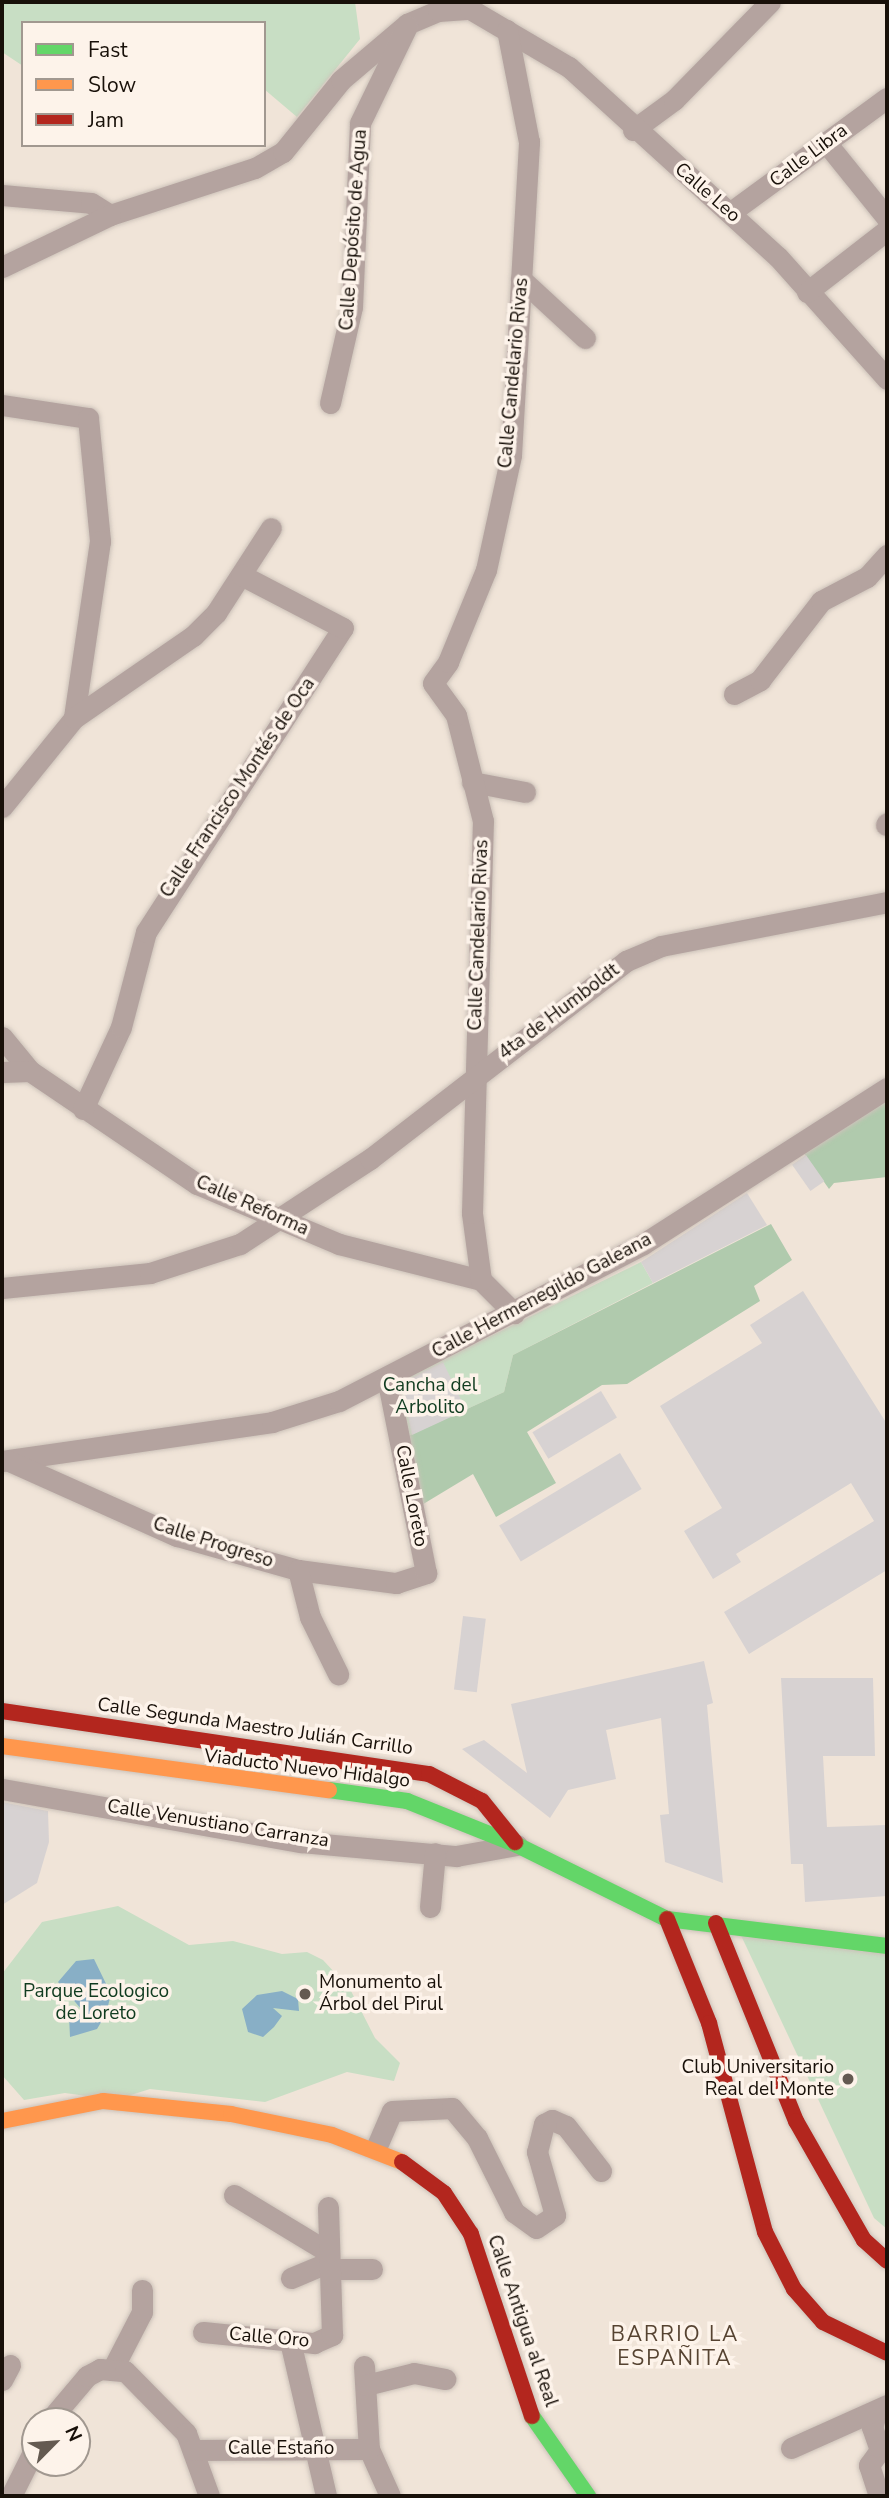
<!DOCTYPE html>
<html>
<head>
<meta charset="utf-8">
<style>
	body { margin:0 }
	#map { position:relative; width:889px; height:2498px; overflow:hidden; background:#f0e4d8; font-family:"Nunito Sans",sans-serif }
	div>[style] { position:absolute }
	.green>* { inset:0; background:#c8dec4 }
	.forest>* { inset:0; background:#b0caad }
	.water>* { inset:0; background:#88afc6 }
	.building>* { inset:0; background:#d7d2d2; transform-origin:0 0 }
	.roads { filter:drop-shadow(0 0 2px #ccc2b9) drop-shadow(0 0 2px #ccc2b9) }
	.street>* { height:21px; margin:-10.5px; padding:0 10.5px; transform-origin:10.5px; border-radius:10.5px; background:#b4a39f }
	.fast>* { height:16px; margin:-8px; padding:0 8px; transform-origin:8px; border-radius:8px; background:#63d668 }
	.slow>* { height:16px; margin:-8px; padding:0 8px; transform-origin:8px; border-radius:8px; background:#ff974d }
	.jam>* { height:16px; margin:-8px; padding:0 8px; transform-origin:8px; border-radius:8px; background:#b3261e }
	.dots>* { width:19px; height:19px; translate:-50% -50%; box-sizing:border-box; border:4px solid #fdf3ea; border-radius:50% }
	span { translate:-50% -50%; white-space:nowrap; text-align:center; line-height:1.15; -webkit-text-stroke:7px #fdf3ea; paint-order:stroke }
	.street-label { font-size:19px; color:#181009 }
	.park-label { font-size:19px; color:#113c20 }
	.poi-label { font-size:19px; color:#181009 }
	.left { translate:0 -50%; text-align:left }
	.right { translate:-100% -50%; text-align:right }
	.neighbourhood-label { font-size:21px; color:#564331; letter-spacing:2px }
	.frame { position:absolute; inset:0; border:4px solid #181009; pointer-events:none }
	.legend { position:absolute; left:21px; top:21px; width:245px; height:126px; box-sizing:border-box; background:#fdf3ea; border:2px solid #a19890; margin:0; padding:9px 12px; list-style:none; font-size:21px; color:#181009 }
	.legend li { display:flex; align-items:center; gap:14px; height:35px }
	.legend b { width:35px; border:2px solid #a19890 }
	.north { position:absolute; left:21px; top:2407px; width:70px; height:70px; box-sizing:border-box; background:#fdf3ea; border:2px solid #a19890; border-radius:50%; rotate:65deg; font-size:19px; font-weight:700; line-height:28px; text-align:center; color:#181009 }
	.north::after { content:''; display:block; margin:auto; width:24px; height:32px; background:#645a51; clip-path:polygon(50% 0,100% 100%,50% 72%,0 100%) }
</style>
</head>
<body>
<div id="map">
	<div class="green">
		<div style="clip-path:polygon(2px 2px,355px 2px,360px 39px,297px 117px,264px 89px,264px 23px,23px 23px,23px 66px,2px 52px)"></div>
		<div style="clip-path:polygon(641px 1262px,653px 1283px,513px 1355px,504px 1392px,406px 1437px,397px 1382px)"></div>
		<div style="clip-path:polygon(118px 1906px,189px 1945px,233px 1941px,282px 1954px,307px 1952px,323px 1960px,350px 1989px,375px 2038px,400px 2063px,394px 2081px,347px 2072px,265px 2102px,150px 2089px,115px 2100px,65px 2093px,24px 2100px,2px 2075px,2px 1974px,42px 1922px)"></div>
		<div style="clip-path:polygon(738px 1929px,887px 1939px,887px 2229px,874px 2218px)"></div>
	</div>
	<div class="forest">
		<div style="clip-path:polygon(887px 1100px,887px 1177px,834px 1183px,829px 1189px,803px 1152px)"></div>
		<div style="clip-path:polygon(771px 1224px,792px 1260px,754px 1286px,760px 1301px,627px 1384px,602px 1385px,527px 1432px,556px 1483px,496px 1517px,473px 1474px,420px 1506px,406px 1437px,504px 1392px,513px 1355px)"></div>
	</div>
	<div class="water">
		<div style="clip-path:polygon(94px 1959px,111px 1994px,106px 2014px,97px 2029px,70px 2037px,69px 2015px,82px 2010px,58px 1982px,76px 1961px)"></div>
		<div style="clip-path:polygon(282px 1991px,298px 1999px,299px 2011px,273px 2008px,282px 2016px,274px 2027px,263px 2037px,248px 2032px,242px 2009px,257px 1995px)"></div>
	</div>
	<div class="building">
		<div style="left:806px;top:1155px;width:32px;height:17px;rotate:55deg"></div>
		<div style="clip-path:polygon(747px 1193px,767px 1225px,653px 1283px,641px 1262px)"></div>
		<div style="clip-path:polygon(803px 1291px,887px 1424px,887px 1570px,749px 1654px,724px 1612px,874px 1521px,851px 1483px,736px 1554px,741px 1562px,713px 1579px,684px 1531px,722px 1508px,660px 1406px,762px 1343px,750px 1325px)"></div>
		<div style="clip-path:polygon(443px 1362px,466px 1410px,412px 1435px,401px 1383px)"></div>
		<div style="left:601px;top:1391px;width:31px;height:80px;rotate:59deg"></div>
		<div style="left:620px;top:1453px;width:42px;height:141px;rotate:59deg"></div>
		<div style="left:463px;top:1616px;width:23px;height:74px;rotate:7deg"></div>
		<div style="clip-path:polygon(704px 1661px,713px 1703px,707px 1705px,723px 1883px,665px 1862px,660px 1815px,669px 1814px,661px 1718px,606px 1730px,616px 1779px,568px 1790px,550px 1818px,462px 1749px,484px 1740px,527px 1773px,511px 1704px)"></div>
		<div style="clip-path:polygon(781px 1678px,873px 1678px,875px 1756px,823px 1756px,827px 1827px,886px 1825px,887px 1896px,805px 1902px,803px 1864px,791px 1864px)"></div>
		<div style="clip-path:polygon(2px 1802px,48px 1811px,49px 1842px,37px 1883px,2px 1905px)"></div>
	</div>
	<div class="roads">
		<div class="street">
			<div style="left:633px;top:130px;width:51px;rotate:-36.2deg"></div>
			<div style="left:674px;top:100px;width:137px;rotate:-45.6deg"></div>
			<div style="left:828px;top:145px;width:94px;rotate:51.1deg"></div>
			<div style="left:2px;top:195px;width:89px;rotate:5.1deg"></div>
			<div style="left:91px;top:203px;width:22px;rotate:32deg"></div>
			<div style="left:110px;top:215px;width:152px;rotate:-18deg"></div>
			<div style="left:255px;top:168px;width:32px;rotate:-30deg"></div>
			<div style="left:283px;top:152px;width:92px;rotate:-51.1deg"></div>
			<div style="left:341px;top:80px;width:87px;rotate:-40.3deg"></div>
			<div style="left:407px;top:24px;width:34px;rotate:-23deg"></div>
			<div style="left:438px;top:11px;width:32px;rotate:-4deg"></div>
			<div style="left:470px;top:9px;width:115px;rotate:30.4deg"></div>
			<div style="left:569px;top:67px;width:282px;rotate:42.3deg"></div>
			<div style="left:778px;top:257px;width:164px;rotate:48.2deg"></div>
			<div style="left:731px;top:212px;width:193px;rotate:-36.2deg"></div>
			<div style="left:2px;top:267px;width:120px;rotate:-25.7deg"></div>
			<div style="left:521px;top:279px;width:87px;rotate:42.7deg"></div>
			<div style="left:807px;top:292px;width:101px;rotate:-37.8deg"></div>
			<div style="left:330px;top:403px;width:98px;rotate:-77.1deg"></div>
			<div style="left:352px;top:307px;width:184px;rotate:-87.5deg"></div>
			<div style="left:360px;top:123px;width:108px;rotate:-64.1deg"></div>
			<div style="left:2px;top:405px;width:87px;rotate:8.6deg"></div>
			<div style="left:88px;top:418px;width:124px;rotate:84.4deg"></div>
			<div style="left:100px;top:541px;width:179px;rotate:98.4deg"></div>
			<div style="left:734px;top:694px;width:30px;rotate:-28deg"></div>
			<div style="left:760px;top:680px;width:100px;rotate:-52.3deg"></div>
			<div style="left:821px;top:601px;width:52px;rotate:-27.6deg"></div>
			<div style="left:867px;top:577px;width:30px;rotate:-48deg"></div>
			<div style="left:472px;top:782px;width:54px;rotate:10.7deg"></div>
			<div style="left:2px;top:807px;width:114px;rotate:-51deg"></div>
			<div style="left:74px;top:718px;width:145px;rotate:-34.6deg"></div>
			<div style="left:193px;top:636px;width:33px;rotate:-45deg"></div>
			<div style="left:216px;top:613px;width:101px;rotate:-57.1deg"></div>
			<div style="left:886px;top:825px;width:2px;rotate:-63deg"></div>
			<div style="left:2px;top:1037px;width:44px;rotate:50.5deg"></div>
			<div style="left:30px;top:1071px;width:202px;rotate:34.1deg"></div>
			<div style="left:197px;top:1184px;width:154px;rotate:22.9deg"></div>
			<div style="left:339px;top:1244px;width:146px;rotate:14.2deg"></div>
			<div style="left:481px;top:1280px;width:47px;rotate:45deg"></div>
			<div style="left:2px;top:1072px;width:28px;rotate:-2deg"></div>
			<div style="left:83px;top:1109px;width:90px;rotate:-65.1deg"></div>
			<div style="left:121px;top:1027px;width:98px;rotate:-75.3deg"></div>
			<div style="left:146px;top:932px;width:362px;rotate:-57.1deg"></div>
			<div style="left:343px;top:628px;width:115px;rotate:-152.5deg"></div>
			<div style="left:481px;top:1280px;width:68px;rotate:-97.7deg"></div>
			<div style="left:472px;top:1213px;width:392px;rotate:-88.4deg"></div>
			<div style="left:483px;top:821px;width:109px;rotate:-104.3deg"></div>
			<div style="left:456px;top:715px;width:39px;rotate:-126deg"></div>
			<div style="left:433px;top:683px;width:26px;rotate:-54deg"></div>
			<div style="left:448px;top:662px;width:100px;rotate:-67.6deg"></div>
			<div style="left:486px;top:570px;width:118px;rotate:-77.7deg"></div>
			<div style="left:511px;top:455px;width:314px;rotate:-86.7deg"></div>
			<div style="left:529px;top:142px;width:114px;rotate:-101.1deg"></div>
			<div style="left:2px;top:1288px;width:149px;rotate:-5.8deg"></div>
			<div style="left:150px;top:1273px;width:95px;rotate:-17.9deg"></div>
			<div style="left:240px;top:1244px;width:155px;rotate:-33.2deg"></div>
			<div style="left:370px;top:1159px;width:324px;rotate:-37.7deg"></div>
			<div style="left:626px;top:961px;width:38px;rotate:-23deg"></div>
			<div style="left:661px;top:946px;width:230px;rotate:-11deg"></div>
			<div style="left:2px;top:1461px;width:273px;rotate:-8.2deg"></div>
			<div style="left:272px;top:1422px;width:70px;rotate:-17.4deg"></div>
			<div style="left:339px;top:1401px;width:342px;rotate:-27.3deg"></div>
			<div style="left:643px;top:1244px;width:290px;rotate:-32.6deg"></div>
			<div style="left:9px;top:1461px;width:184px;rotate:24.1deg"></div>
			<div style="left:177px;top:1536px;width:126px;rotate:15.7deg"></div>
			<div style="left:298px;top:1570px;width:99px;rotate:7.6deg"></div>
			<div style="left:396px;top:1583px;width:32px;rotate:-18deg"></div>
			<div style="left:426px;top:1573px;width:199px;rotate:-101.3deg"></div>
			<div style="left:298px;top:1570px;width:49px;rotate:75.7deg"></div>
			<div style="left:310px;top:1617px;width:64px;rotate:63.8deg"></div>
			<div style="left:2px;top:1789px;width:304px;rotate:10.1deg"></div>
			<div style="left:301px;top:1842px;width:156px;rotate:5.2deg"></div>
			<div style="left:456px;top:1856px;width:62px;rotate:-10.2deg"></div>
			<div style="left:430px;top:1907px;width:54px;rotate:-84.7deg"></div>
			<div style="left:376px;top:2148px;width:40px;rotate:-66.6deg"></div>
			<div style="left:392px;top:2111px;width:60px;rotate:-2.9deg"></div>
			<div style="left:452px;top:2108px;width:39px;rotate:50deg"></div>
			<div style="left:477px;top:2138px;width:83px;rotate:63.4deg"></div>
			<div style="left:514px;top:2212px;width:27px;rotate:36deg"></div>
			<div style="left:536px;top:2228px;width:23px;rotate:-34deg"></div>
			<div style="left:555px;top:2215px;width:66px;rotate:-105.9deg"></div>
			<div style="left:537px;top:2152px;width:29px;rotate:-76deg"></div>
			<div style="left:544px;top:2124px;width:9px;rotate:-27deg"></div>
			<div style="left:552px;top:2120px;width:15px;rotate:23deg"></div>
			<div style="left:566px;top:2126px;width:57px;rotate:52.1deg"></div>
			<div style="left:234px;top:2195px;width:110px;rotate:31.2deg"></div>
			<div style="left:329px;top:2269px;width:43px"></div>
			<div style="left:291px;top:2278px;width:41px;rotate:-22.8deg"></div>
			<div style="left:203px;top:2332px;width:112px;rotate:5.7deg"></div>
			<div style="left:314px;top:2343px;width:20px;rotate:-24deg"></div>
			<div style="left:332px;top:2335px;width:128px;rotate:-91.8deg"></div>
			<div style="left:290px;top:2341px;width:159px;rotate:76.9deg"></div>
			<div style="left:364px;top:2366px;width:83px;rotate:86.6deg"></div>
			<div style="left:369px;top:2449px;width:51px;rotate:65.9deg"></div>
			<div style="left:112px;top:2370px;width:65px;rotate:-62.7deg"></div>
			<div style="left:142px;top:2312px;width:22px;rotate:-90deg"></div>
			<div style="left:2px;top:2380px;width:17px;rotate:-62deg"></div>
			<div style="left:366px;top:2385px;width:49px;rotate:-14deg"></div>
			<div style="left:414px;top:2373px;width:32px;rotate:11deg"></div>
			<div style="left:877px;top:2411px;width:17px;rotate:107deg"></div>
			<div style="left:872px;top:2427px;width:24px;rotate:71deg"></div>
			<div style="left:880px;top:2450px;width:19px;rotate:126deg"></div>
			<div style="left:869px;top:2465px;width:33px;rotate:72deg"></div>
			<div style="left:49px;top:2421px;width:59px;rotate:-49.8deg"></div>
			<div style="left:87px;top:2376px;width:15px;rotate:-28deg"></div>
			<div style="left:100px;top:2369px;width:25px;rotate:5deg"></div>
			<div style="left:125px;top:2371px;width:87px;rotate:45.5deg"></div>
			<div style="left:186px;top:2433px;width:67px;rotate:69.9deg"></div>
			<div style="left:791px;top:2448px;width:105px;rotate:-24.1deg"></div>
			<div style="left:193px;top:2450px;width:176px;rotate:-0.3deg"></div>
			<div style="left:11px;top:2496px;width:54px;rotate:-63.4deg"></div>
		</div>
		<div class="fast">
			<div style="left:329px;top:1790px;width:79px;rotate:8deg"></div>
			<div style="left:407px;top:1801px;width:118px;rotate:21.8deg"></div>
			<div style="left:517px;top:1845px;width:167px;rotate:26.3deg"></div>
			<div style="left:667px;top:1919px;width:222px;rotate:7deg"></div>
			<div style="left:532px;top:2416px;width:98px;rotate:55deg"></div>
		</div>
		<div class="slow">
			<div style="left:2px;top:1746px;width:330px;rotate:7.7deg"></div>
			<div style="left:2px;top:2121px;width:103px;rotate:-11.2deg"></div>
			<div style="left:103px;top:2101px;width:129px;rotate:5.8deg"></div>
			<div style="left:231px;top:2114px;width:103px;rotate:11.7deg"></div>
			<div style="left:332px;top:2135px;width:75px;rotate:21.1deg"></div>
		</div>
		<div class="jam">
			<div style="left:2px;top:1711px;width:432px;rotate:8.4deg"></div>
			<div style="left:429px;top:1774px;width:59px;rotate:27deg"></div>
			<div style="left:482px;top:1801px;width:53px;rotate:51.2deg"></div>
			<div style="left:667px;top:1919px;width:112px;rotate:68deg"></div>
			<div style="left:709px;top:2023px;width:216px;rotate:75deg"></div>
			<div style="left:765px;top:2232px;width:64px;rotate:63deg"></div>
			<div style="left:794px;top:2289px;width:44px;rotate:48.7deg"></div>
			<div style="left:823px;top:2322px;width:71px;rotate:25.8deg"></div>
			<div style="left:716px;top:1923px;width:214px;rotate:68deg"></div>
			<div style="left:796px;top:2121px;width:137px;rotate:60.3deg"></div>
			<div style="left:864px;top:2240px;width:31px;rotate:42deg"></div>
			<div style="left:402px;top:2162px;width:52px;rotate:36.4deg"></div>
			<div style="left:444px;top:2193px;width:49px;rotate:56.6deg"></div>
			<div style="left:471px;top:2234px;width:192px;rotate:71.5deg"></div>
		</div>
	</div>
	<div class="dots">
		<div style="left:305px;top:1994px;background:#645a51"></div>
		<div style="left:848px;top:2079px;background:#645a51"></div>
	</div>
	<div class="street-label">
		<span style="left:809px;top:156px;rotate:-37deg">Calle Libra</span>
		<span style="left:707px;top:193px;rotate:41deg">Calle Leo</span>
		<span style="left:354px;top:230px;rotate:-86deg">Calle Depósito de Agua</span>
		<span style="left:514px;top:373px;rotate:-85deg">Calle Candelario Rivas</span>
		<span style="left:238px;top:788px;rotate:-56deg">Calle Francisco Montés de Oca</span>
		<span style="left:479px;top:935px;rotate:-88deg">Calle Candelario Rivas</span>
		<span style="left:559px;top:1012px;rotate:-37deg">4ta de Humboldt</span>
		<span style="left:252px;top:1206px;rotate:24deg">Calle Reforma</span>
		<span style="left:542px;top:1296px;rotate:-28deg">Calle Hermenegildo Galeana</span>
		<span style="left:411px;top:1496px;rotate:79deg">Calle Loreto</span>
		<span style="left:213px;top:1543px;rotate:18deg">Calle Progreso</span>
		<span style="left:255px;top:1727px;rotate:8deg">Calle Segunda Maestro Julián Carrillo</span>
		<span style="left:307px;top:1769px;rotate:7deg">Viaducto Nuevo Hidalgo</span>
		<span style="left:218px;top:1824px;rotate:9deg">Calle Venustiano Carranza</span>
		<span style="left:522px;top:2321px;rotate:71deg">Calle Antigua al Real</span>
		<span style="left:269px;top:2338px;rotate:5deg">Calle Oro</span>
		<span style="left:281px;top:2449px">Calle Estaño</span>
	</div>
	<div class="park-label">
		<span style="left:430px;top:1397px">Cancha del<br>Arbolito</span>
		<span style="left:96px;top:2003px">Parque Ecologico<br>de Loreto</span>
	</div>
	<div class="poi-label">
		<span class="left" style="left:319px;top:1994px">Monumento al<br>Árbol del Pirul</span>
		<span class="right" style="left:834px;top:2079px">Club Universitario<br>Real del Monte</span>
	</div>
	<div class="neighbourhood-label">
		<span style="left:675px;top:2346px">BARRIO LA<br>ESPAÑITA</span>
	</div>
	<div class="frame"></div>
	<ul class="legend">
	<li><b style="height:9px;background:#63d668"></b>Fast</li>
	<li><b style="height:9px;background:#ff974d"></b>Slow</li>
	<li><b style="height:9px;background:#b3261e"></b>Jam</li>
	</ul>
	<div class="north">N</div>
</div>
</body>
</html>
